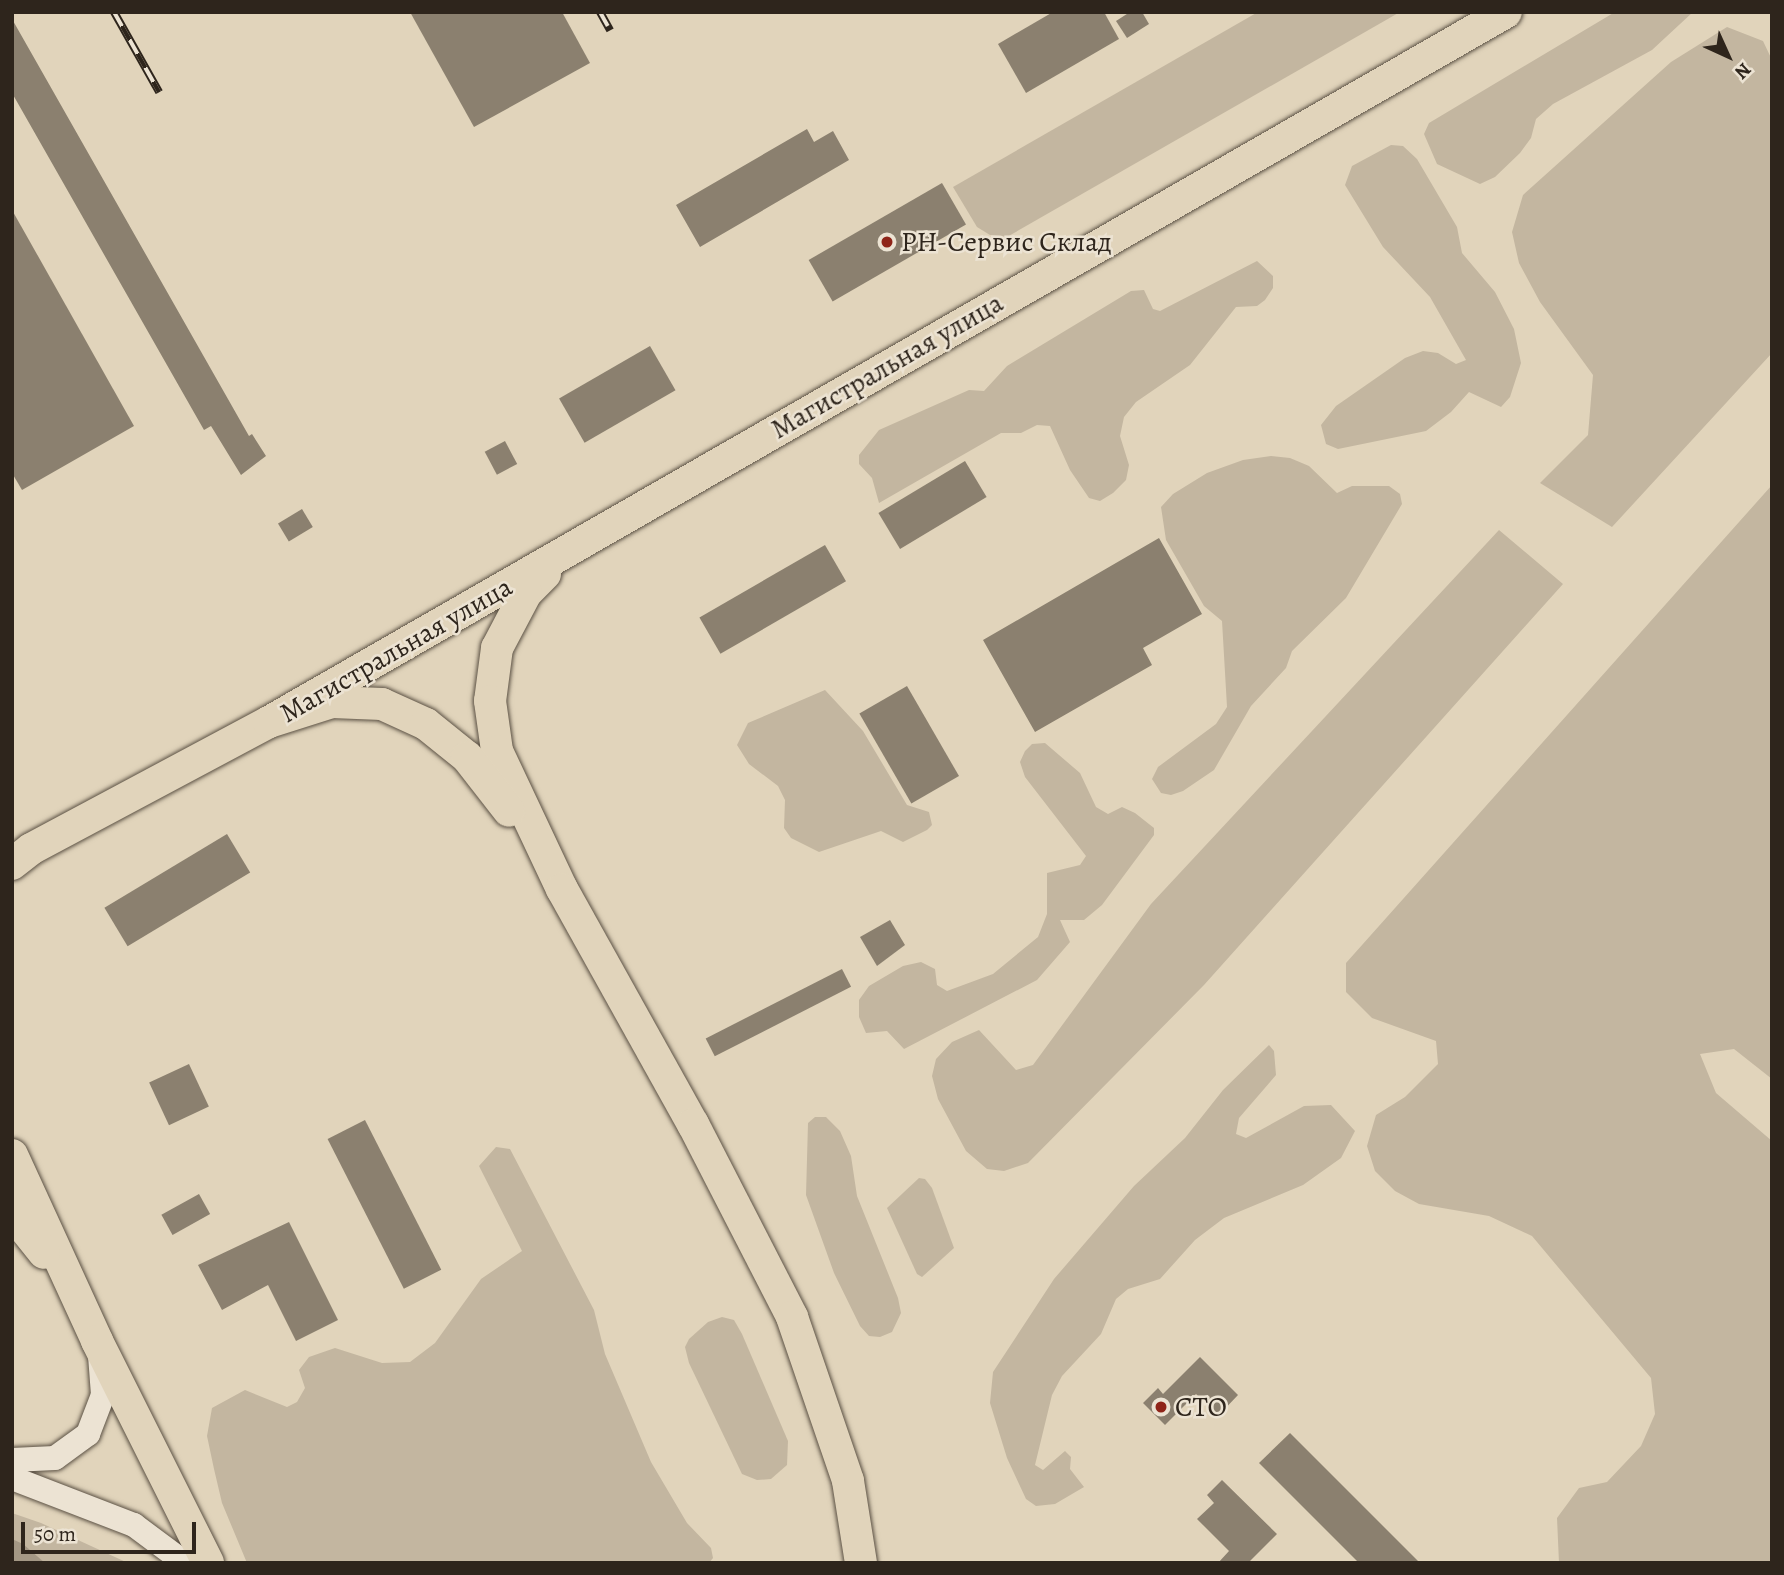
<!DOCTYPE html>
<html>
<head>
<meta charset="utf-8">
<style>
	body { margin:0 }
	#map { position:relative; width:1784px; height:1575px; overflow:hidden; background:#e1d4bb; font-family:Alegreya,serif }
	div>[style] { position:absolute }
	.green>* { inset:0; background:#c3b6a0 }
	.water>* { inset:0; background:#a49885 }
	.building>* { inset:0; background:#8b806f; transform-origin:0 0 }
	.roads { filter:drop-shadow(0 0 2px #5b5144) drop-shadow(0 0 2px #5b5144) }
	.minor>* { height:24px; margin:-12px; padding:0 12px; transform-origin:12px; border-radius:12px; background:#ece3d3 }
	.major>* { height:32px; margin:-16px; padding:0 16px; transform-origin:16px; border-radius:16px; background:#e1d4bb }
	.rail>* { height:8px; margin-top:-4px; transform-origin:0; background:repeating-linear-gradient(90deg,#ece3d3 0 16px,#2e251c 0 32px); box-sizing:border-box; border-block:2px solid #2e251c }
	.dots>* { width:19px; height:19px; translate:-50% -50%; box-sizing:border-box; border:4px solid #ece3d3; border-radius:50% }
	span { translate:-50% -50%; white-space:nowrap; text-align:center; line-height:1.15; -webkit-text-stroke:5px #ece3d3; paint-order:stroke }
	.poi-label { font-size:28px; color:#2e251c }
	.left { translate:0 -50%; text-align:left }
	.street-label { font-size:28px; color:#2e251c }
	.frame { position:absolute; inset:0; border:14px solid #2e251c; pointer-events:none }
	.north { position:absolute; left:1693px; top:21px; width:70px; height:70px; -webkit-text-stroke:5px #ece3d3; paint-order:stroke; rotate:135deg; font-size:19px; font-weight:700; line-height:28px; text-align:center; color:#2e251c }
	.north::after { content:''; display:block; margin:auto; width:24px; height:32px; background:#2e251c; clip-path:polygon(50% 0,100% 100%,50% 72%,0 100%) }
	.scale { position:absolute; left:21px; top:1522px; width:175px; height:32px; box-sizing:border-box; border:4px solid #2e251c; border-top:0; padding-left:9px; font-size:21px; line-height:24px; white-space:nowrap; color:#2e251c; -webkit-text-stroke:5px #ece3d3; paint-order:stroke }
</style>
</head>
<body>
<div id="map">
	<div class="green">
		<div style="clip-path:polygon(1258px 12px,1400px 12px,1007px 237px,990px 235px,977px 227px,953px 187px)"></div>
		<div style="clip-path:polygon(1615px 12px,1693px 12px,1652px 50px,1553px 104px,1536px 119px,1531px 138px,1520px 153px,1495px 177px,1480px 184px,1437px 164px,1424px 134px,1429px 123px)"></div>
		<div style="clip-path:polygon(1727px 27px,1763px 41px,1772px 60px,1772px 353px,1612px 527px,1540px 483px,1588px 435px,1593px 375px,1540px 302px,1519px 263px,1512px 232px,1523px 195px,1671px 62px)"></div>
		<div style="clip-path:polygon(1391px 145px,1403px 146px,1417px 159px,1457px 227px,1462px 253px,1495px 292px,1514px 329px,1521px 363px,1510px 397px,1501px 407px,1469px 392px,1451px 412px,1426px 431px,1338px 449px,1326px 444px,1321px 425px,1336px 406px,1405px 358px,1423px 351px,1438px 353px,1456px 364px,1466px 360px,1430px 297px,1383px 247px,1345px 185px,1352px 166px)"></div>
		<div style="clip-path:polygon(1257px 261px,1273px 276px,1273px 288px,1265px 300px,1257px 306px,1236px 307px,1190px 365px,1136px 402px,1124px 417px,1120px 436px,1129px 465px,1126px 480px,1113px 493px,1100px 501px,1089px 498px,1070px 470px,1050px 426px,1037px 425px,1021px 433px,1001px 433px,879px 503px,872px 478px,859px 464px,859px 455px,879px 430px,969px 390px,984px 391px,1007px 366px,1131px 291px,1144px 290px,1153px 309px,1160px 311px)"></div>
		<div style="clip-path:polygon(1271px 456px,1290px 458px,1309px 466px,1337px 493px,1352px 486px,1389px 486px,1400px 494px,1402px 504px,1346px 598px,1292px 651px,1286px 668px,1251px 706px,1214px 770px,1183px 791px,1171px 795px,1161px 793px,1152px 779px,1158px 767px,1216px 724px,1227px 707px,1222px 621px,1204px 606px,1166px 540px,1161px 507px,1173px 494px,1207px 473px,1243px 460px)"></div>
		<div style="clip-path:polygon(1772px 485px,1772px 1079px,1734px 1049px,1700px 1054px,1716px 1093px,1772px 1141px,1772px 1563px,1559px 1563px,1557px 1518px,1579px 1488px,1607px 1482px,1641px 1446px,1655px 1414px,1651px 1378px,1532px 1236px,1489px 1216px,1419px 1204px,1395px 1191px,1375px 1171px,1367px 1146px,1376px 1115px,1405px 1097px,1438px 1064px,1436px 1041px,1372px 1018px,1346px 992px,1346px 963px)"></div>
		<div style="clip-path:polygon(1499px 530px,1563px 584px,1204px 985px,1028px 1163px,1004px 1171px,987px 1169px,966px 1151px,938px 1099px,932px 1076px,936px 1059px,952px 1042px,979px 1030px,1016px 1070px,1033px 1065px,1151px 904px)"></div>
		<div style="clip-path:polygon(825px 690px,863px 731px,907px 805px,929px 812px,932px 825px,927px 830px,903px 842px,881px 831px,819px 852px,791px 838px,784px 828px,785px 800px,778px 786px,749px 764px,737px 745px,748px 723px)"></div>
		<div style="clip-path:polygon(1045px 743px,1080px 773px,1096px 807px,1108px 814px,1122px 807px,1135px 813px,1154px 828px,1154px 835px,1102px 905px,1084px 920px,1060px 920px,1070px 942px,1037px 980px,904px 1049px,887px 1031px,866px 1033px,859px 1017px,859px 1000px,869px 986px,903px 966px,921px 962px,935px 969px,937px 985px,947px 991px,993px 974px,1038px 937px,1047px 914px,1047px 873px,1080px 865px,1086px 856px,1025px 777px,1020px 762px,1025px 751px,1032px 744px)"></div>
		<div style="clip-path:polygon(1269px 1045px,1274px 1051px,1276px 1075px,1239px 1118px,1236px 1134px,1246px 1138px,1304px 1106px,1331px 1105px,1355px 1131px,1341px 1158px,1303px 1185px,1224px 1218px,1195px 1240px,1160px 1279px,1128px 1289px,1116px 1299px,1101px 1334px,1062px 1376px,1052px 1395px,1035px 1465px,1043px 1470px,1065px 1451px,1071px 1457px,1070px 1469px,1084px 1487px,1055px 1504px,1036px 1506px,1026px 1499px,1007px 1458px,990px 1403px,993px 1372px,1054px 1279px,1134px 1186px,1185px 1138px,1223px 1090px)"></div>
		<div style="clip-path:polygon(815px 1117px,826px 1117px,840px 1131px,851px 1156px,857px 1196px,898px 1298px,901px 1313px,892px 1332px,880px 1337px,869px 1336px,860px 1326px,834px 1273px,806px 1195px,808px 1123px)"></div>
		<div style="clip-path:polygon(496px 1147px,510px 1149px,594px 1310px,605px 1354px,651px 1462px,687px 1523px,711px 1548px,713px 1558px,709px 1563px,247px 1563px,222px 1503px,214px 1469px,207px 1436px,212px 1408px,245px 1390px,287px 1407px,297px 1402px,305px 1388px,299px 1370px,309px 1357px,335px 1348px,382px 1363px,410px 1362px,435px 1343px,481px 1279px,522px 1251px,479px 1166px)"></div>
		<div style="clip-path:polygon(919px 1178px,925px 1179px,932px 1188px,954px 1248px,922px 1277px,917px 1274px,887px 1208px)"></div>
		<div style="clip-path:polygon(722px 1317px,734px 1320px,742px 1334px,788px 1441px,787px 1465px,771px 1479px,757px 1480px,742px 1474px,689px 1363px,685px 1347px,689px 1339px,708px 1322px)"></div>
		<div style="clip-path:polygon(12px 1513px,41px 1523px,128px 1563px,45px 1563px,12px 1539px)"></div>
	</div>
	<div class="water">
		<div style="clip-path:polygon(12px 1539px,23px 1544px,45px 1563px,12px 1563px)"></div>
	</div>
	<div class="building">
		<div style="clip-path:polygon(410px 12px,562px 12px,590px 63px,474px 127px)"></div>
		<div style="clip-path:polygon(1053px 12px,1104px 12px,1119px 39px,1026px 93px,998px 44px)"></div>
		<div style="clip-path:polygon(1130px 12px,1142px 12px,1149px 24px,1127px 38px,1116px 21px)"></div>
		<div style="clip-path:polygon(12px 19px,249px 436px,252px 434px,266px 456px,241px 475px,211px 426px,204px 430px,12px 93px)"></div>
		<div style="clip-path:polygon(807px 129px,814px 142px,833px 131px,849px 160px,700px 247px,676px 205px)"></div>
		<div style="left:942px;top:183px;width:48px;height:154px;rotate:60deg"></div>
		<div style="clip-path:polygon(12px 210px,134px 426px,22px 490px,12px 473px)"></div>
		<div style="left:650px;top:346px;width:51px;height:105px;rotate:60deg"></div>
		<div style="left:505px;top:441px;width:26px;height:23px;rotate:62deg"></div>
		<div style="left:965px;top:461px;width:42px;height:101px;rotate:59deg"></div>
		<div style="left:302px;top:509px;width:21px;height:28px;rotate:59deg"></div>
		<div style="clip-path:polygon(1159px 538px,1202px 614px,1143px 648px,1152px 665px,1035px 732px,983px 640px)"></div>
		<div style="left:825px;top:545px;width:42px;height:145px;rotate:60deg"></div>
		<div style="left:907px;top:686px;width:104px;height:55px;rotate:60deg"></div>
		<div style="left:227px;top:834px;width:45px;height:143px;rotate:59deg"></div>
		<div style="clip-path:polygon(890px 920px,905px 945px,877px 966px,860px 937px)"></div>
		<div style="left:842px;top:969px;width:20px;height:153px;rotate:63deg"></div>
		<div style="left:189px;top:1064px;width:47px;height:44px;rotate:65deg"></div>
		<div style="left:365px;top:1120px;width:168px;height:42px;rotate:63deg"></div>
		<div style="left:199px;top:1194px;width:23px;height:43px;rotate:61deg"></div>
		<div style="clip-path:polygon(289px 1222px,338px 1320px,296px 1341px,268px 1285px,222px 1310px,198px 1265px)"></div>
		<div style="clip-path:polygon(1200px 1357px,1238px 1395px,1218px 1416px,1196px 1394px,1165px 1425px,1143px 1403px,1158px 1388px,1163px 1394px)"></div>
		<div style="clip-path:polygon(1290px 1433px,1420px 1563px,1359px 1563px,1259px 1463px)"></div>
		<div style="clip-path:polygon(1222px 1480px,1277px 1534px,1248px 1563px,1218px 1563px,1229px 1551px,1197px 1519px,1214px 1503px,1207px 1495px)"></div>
	</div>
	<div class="roads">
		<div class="minor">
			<div style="left:12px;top:1460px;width:43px;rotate:-2.7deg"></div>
			<div style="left:55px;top:1458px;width:41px;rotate:-36deg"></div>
			<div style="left:88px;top:1434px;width:42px;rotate:-69deg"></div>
			<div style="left:103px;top:1395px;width:40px;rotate:-94.3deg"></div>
			<div style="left:12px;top:1478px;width:131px;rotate:21.1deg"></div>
			<div style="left:134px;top:1525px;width:64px;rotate:36.7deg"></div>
		</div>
		<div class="major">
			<div style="left:545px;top:574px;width:27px;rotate:135deg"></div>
			<div style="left:526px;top:593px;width:62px;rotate:117.8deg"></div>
			<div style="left:497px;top:648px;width:53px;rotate:97.5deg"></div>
			<div style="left:490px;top:701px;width:50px;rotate:82deg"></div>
			<div style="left:497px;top:751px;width:153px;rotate:64.8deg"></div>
			<div style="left:562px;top:889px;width:269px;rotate:60.9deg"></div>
			<div style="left:693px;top:1124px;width:217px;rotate:62.8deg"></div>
			<div style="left:792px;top:1317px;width:173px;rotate:71.1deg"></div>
			<div style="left:848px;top:1481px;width:83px;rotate:81deg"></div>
			<div style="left:269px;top:722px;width:1426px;rotate:-29.85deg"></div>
			<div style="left:12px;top:864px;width:24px;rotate:-38deg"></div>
			<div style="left:31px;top:849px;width:270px;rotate:-28.1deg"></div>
			<div style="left:269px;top:722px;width:66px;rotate:-17.6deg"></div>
			<div style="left:332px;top:702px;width:50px;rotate:2.3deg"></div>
			<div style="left:382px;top:704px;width:48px;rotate:24.4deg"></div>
			<div style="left:426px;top:724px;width:53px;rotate:38.8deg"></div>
			<div style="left:467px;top:757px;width:68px;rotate:52.1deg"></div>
			<div style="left:12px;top:1155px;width:205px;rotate:65.4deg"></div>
			<div style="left:97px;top:1341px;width:248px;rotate:63.4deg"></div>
			<div style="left:12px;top:1213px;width:51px;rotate:51.3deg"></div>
		</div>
	</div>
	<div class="rail">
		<div style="left:114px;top:12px;width:92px;rotate:60.6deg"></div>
		<div style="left:600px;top:12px;width:21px;rotate:61deg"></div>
	</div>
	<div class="dots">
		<div style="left:887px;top:242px;background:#8f2418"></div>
		<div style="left:1161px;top:1407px;background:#8f2418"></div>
	</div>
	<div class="poi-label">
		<span class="left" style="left:901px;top:242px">РН-Сервис Cклад</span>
		<span class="left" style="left:1175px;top:1407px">СТО</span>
	</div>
	<div class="street-label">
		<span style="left:887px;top:366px;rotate:-30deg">Магистральная улица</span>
		<span style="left:396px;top:650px;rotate:-30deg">Магистральная улица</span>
	</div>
	<div class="frame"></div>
	<div class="north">N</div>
	<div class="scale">50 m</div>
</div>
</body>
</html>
